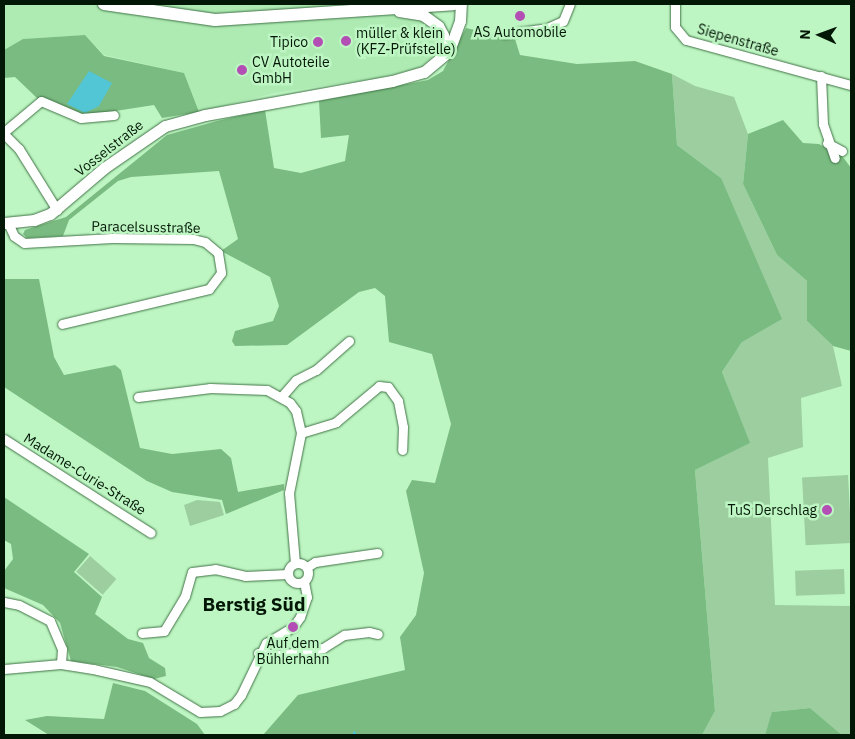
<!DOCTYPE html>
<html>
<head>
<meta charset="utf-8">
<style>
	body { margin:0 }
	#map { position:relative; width:855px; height:739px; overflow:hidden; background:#bef6c3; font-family:"IBM Plex Sans",sans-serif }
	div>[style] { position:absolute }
	.built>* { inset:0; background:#aeebb3 }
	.green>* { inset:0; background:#9ccea0; transform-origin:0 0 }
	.forest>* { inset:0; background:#7abb81 }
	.water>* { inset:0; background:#52c6d5 }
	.stream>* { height:2.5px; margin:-1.25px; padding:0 1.25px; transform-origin:1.25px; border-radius:1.25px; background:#52c6d5 }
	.roads { filter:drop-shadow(0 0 1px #407246) drop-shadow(0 0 1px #407246) }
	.minor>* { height:9px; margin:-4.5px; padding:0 4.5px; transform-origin:4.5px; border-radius:4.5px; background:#fff }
	.minor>.ring { margin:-4.5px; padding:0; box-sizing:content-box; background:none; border:9px solid #fff; border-radius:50% }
	.tertiary>* { height:11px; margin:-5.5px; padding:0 5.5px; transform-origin:5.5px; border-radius:5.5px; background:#fff }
	.secondary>* { height:12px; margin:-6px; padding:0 6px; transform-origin:6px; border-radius:6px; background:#fff }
	.dots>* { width:14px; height:14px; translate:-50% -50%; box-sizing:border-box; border:2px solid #bef6c3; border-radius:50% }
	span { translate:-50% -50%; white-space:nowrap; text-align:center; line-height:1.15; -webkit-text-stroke:5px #bef6c3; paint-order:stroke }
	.poi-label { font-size:14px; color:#031706 }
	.left { translate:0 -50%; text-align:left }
	.right { translate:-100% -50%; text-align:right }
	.street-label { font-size:14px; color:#031706 }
	.district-label { font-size:19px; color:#031706; font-weight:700 }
	.frame { position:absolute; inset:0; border:5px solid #031706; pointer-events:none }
	.north { position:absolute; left:795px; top:10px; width:50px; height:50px; -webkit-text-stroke:4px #bef6c3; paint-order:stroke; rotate:272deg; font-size:14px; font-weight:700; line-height:20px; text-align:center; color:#031706 }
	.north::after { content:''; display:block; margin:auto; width:18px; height:22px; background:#031706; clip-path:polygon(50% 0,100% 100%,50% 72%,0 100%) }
</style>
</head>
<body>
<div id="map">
	<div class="built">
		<div style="clip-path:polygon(4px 4px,433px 4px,435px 37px,434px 56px,419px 68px,378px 78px,275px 93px,199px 112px,184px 73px,104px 55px,85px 35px,23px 39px,4px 50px)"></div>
	</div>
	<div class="green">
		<div style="clip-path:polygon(672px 74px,695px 86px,734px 97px,748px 134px,743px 184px,777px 255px,807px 281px,807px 321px,833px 346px,842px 386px,801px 398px,803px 447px,768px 458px,775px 605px,851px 606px,851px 735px,842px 735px,810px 708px,773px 712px,765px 735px,702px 735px,715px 711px,695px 470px,749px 443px,722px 372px,742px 342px,721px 178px,677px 145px)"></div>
		<div style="left:848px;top:475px;width:68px;height:46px;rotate:87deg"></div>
		<div style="clip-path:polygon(197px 500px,220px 502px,224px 515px,190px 526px,184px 505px)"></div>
		<div style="left:90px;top:556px;width:35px;height:21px;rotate:41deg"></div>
		<div style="left:844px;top:569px;width:25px;height:49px;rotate:88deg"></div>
	</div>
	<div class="forest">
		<div style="clip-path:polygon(466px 28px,515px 39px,520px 55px,577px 64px,635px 61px,672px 74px,677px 145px,721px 178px,782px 319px,742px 342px,722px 372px,750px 443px,695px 470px,715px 711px,702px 735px,263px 735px,298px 695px,405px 670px,400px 637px,416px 615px,424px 573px,406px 491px,412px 480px,435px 483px,451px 424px,432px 354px,389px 342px,385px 296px,375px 288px,359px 292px,287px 345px,235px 346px,232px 341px,235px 331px,273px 321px,279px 306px,270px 277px,221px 251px,238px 239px,219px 171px,131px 177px,118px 181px,69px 220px,63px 236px,27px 238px,23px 234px,25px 230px,66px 217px,167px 135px,217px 121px,265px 110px,274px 168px,301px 173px,345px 161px,349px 135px,321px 138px,319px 101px,428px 80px,443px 71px)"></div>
		<div style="clip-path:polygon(85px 35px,104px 56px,184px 73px,199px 112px,162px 118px,154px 105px,83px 116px,53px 101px,38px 99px,15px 77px,4px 78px,4px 50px,23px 39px)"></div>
		<div style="clip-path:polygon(783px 120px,803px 143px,819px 144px,843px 157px,851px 168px,851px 351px,833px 346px,807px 321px,807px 281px,777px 255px,743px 184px,748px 134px)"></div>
		<div style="clip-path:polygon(4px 279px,39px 279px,54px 357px,64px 375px,115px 365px,121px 370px,140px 448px,172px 454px,221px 449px,231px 458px,238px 492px,284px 484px,284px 490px,226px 514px,222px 500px,172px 492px,147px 481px,4px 387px)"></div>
		<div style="clip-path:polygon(4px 497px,89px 554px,74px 572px,102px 597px,95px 614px,128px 639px,143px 643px,149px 658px,165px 668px,166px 676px,154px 679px,117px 667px,71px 661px,60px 623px,43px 605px,4px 588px,4px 571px,13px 559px,11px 544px,4px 540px)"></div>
		<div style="clip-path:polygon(113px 683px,145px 691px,197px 724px,205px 735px,49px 735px,25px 720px,47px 716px,104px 719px)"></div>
		<div style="clip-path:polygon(810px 708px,842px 735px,765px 735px,772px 712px)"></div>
	</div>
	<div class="water">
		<div style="clip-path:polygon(89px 71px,112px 83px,99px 106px,85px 113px,67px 104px)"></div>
	</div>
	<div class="stream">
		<div style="left:354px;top:735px;width:2px;rotate:-90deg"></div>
	</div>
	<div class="roads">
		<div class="minor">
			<div style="left:675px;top:4px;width:23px;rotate:90deg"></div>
			<div style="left:675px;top:27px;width:17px;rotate:50deg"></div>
			<div style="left:686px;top:40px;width:171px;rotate:15.3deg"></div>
			<div style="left:504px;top:34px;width:43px;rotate:-7.9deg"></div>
			<div style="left:547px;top:28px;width:17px;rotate:-24deg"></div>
			<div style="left:563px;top:21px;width:18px;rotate:-68deg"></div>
			<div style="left:821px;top:76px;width:48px;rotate:87.6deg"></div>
			<div style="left:823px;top:124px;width:36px;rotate:71deg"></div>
			<div style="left:4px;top:132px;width:48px;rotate:-40deg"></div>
			<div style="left:41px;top:101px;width:43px;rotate:23deg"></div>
			<div style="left:81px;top:118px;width:33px;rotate:-5deg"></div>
			<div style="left:4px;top:134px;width:21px;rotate:45deg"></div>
			<div style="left:19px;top:149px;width:72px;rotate:58.1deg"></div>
			<div style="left:827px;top:143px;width:17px;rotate:28deg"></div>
			<div style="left:8px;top:223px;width:14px;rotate:65deg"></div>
			<div style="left:14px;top:236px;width:12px;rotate:35deg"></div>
			<div style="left:24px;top:243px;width:88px;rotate:-3.3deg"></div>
			<div style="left:112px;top:238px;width:81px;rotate:0.7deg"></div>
			<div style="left:193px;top:239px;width:12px;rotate:14deg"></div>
			<div style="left:205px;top:242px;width:17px;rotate:40deg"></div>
			<div style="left:218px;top:253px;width:20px;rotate:81deg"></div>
			<div style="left:221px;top:273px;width:20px;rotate:127deg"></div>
			<div style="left:209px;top:289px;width:151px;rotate:166.6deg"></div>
			<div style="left:282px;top:396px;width:21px;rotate:-49deg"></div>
			<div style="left:296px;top:380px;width:22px;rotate:-27deg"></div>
			<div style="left:316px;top:370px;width:44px;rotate:-41.3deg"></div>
			<div style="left:138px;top:397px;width:73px;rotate:-7.1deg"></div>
			<div style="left:210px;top:388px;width:57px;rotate:2deg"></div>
			<div style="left:267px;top:390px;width:26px;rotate:29deg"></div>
			<div style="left:290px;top:403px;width:10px;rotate:53deg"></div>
			<div style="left:296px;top:411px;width:23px;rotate:77deg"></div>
			<div style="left:301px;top:433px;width:61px;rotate:101.3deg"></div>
			<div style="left:289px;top:493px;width:70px;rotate:85.1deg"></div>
			<div style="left:301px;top:433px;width:37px;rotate:-17deg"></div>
			<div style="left:336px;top:422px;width:56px;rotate:-39.9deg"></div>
			<div style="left:379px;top:386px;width:9px;rotate:6deg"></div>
			<div style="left:388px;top:387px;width:17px;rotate:54deg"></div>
			<div style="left:398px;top:401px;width:26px;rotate:79deg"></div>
			<div style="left:403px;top:427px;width:23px;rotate:92deg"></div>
			<div style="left:4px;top:439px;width:174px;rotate:32.6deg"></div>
			<div class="ring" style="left:288px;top:563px;width:11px;height:11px"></div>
			<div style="left:307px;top:567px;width:9px;rotate:-32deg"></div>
			<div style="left:315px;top:562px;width:63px;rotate:-8.3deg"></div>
			<div style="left:4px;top:602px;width:15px;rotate:11deg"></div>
			<div style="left:19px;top:605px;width:35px;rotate:27deg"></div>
			<div style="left:50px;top:621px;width:30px;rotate:67deg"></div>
			<div style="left:62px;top:649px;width:15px;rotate:94deg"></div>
			<div style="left:142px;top:633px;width:22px;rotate:-5deg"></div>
			<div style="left:164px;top:631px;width:41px;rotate:-59deg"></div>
			<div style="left:185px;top:596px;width:25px;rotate:-74deg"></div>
			<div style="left:192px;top:572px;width:23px;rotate:-7deg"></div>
			<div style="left:215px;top:569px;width:31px;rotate:13deg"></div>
			<div style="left:245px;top:576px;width:43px;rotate:-2.7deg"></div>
			<div style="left:258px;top:653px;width:22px;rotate:5deg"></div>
			<div style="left:280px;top:655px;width:44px;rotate:-9.2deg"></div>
			<div style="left:323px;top:648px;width:25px;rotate:-32deg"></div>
			<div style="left:344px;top:635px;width:25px;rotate:-7deg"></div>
			<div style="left:369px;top:632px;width:9px;rotate:13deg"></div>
			<div style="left:4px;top:669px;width:57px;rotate:-5deg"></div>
			<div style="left:61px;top:664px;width:32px;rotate:9deg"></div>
			<div style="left:93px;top:669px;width:58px;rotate:12.8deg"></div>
			<div style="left:150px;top:682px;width:58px;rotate:31deg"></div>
			<div style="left:200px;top:712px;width:20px;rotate:-3deg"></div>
			<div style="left:220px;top:711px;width:16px;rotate:-27deg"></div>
			<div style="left:234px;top:704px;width:11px;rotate:-52deg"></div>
			<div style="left:241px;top:695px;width:58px;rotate:-64.3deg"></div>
			<div style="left:266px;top:643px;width:31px;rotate:-31deg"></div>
			<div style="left:293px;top:627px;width:12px;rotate:-55deg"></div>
			<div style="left:300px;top:617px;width:21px;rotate:-71deg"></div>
			<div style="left:307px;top:597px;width:16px;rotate:-101deg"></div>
		</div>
		<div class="tertiary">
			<div style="left:399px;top:11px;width:24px;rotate:9deg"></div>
			<div style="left:423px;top:15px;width:19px;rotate:36deg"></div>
			<div style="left:438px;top:26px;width:10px;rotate:61deg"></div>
			<div style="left:443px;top:35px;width:23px;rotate:97deg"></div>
			<div style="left:4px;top:223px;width:30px;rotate:-6deg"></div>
			<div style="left:34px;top:220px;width:17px;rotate:-21deg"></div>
			<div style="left:50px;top:214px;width:71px;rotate:-40.4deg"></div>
			<div style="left:104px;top:168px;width:74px;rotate:-34.5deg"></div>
			<div style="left:165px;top:126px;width:41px;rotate:-15.4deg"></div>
			<div style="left:205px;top:115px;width:190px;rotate:-10.3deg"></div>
			<div style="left:392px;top:81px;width:33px;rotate:-16deg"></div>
			<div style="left:424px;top:72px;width:33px;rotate:-40deg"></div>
			<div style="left:449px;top:51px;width:32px;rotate:-70deg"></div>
			<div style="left:460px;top:21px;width:17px;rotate:-87deg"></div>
		</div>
		<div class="secondary">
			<div style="left:104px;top:4px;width:112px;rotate:8.2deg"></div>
			<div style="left:215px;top:20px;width:239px;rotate:-3.8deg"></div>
		</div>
	</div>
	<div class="dots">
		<div style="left:520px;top:16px;background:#b34eb4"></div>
		<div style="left:346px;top:41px;background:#b34eb4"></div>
		<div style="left:318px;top:42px;background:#b34eb4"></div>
		<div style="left:242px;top:70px;background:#b34eb4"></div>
		<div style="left:827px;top:510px;background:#b34eb4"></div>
		<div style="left:293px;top:627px;background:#b34eb4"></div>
	</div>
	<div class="poi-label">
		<span style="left:520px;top:32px">AS Automobile</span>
		<span class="left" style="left:356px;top:41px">müller &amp; klein<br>(KFZ-Prüfstelle)</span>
		<span class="right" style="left:308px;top:42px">Tipico</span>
		<span class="left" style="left:252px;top:70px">CV Autoteile<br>GmbH</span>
		<span class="right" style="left:817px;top:510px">TuS Derschlag</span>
		<span style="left:293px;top:651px">Auf dem<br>Bühlerhahn</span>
	</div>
	<div class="street-label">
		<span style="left:738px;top:40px;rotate:16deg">Siepenstraße</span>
		<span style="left:109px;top:148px;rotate:-38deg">Vosselstraße</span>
		<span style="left:146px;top:227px;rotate:1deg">Paracelsusstraße</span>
		<span style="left:85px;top:474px;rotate:32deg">Madame-Curie-Straße</span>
	</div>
	<div class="district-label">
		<span style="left:254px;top:605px">Berstig Süd</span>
	</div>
	<div class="frame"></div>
	<div class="north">N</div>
</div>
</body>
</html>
